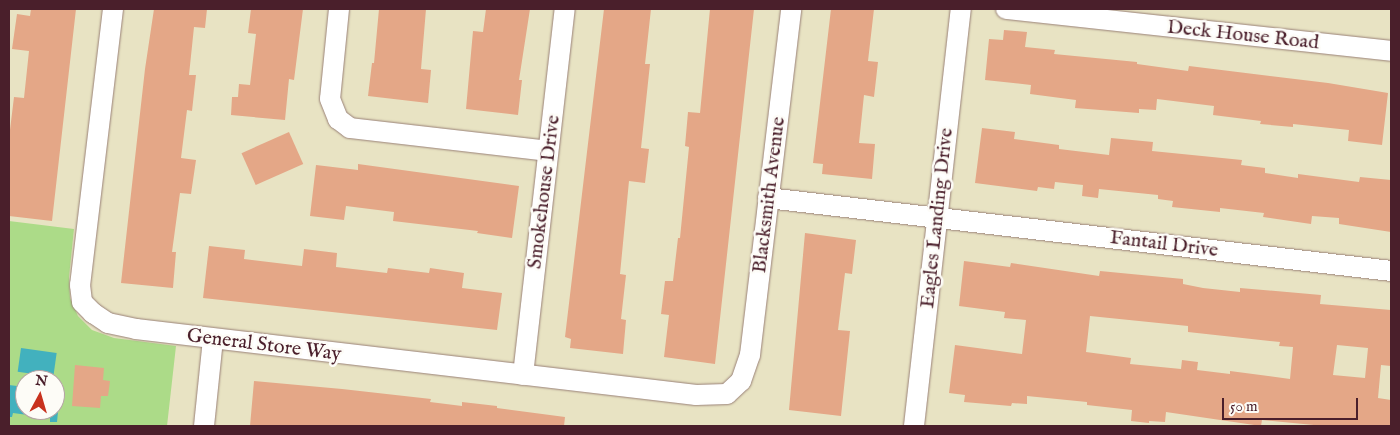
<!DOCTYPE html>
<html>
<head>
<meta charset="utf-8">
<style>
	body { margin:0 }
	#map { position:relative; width:1400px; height:435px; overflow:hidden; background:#e8e3c3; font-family:"IM FELL English",serif }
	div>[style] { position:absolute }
	.green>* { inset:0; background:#acdb88 }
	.water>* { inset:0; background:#42b1be; transform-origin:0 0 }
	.building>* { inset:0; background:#e4a787; transform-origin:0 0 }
	.roads { filter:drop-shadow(0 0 1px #998177) drop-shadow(0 0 1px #998177) }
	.minor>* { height:20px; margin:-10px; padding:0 10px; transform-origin:10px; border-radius:10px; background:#fff }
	span { translate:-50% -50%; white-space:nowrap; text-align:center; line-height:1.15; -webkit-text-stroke:5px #fdfcf7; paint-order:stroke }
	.street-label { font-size:20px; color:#4a1f2b }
	.frame { position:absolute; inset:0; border:10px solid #4a1f2b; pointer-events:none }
	.north { position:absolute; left:15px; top:370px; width:50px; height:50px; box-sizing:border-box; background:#fdfcf7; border:1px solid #b5a4a5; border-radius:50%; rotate:6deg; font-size:14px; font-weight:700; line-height:20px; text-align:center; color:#4a1f2b }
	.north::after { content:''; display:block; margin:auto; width:18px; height:22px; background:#c8321e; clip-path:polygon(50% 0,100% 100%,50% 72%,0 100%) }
	.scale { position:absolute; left:1222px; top:398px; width:136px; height:22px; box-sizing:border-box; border:2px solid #4a1f2b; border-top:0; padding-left:6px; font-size:15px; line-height:18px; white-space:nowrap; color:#4a1f2b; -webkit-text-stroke:4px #fdfcf7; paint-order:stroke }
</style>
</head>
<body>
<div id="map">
	<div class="green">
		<div style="clip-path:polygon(evenodd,9px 221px,74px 229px,69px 277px,70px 298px,78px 316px,92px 330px,114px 338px,176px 346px,167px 426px,9px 426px,9px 221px,25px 380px,55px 380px,55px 410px,25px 410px,25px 380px)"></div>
	</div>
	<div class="water">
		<div style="left:21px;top:348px;width:36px;height:24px;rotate:8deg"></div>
		<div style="clip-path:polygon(9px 385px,25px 387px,25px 410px,55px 410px,55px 391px,60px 392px,57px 422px,50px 422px,50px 418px,13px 413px,12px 417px,9px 417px)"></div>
	</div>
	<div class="building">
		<div style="clip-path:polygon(31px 9px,76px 9px,52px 221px,9px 216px,9px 138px,14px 97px,24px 98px,29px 51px,12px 49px,17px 14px,30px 16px)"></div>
		<div style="clip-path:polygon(154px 9px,207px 9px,205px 28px,194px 27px,189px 75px,196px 75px,192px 111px,187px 110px,181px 158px,196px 160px,191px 194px,180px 193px,172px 252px,176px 252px,173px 288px,121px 283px,145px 69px)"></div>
		<div style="clip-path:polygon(251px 9px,303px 9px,294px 80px,289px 79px,285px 120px,231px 115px,232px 97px,238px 97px,239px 84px,250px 85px,256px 34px,248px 33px)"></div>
		<div style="clip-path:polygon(379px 9px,426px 9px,421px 69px,431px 70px,428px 103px,368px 96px,372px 63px,374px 63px)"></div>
		<div style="clip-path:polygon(486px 9px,530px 9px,519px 80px,522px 80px,518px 115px,466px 109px,473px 31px,483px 32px)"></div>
		<div style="clip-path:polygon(604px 9px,651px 9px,645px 64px,650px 64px,641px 148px,649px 149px,645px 183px,629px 181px,620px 274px,626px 275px,621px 319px,626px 320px,623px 354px,570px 348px,571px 339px,565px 337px)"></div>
		<div style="clip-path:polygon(710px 9px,754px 9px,715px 364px,664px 357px,669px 315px,661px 314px,665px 281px,673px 281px,678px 238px,680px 238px,689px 147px,685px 146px,688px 112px,700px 113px)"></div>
		<div style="clip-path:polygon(831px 9px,874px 9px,868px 61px,878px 62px,874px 97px,864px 95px,859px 143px,875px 144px,872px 179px,822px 174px,823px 164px,813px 163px)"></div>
		<div style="clip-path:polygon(1004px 30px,1027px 32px,1025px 47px,1055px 50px,1054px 54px,1137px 62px,1137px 64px,1188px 71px,1189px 66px,1328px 83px,1388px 93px,1382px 145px,1348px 141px,1349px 130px,1293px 124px,1293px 127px,1260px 124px,1261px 121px,1213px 115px,1214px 106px,1157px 99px,1156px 110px,1139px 109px,1139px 113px,1075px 108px,1076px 100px,1030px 94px,1031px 85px,985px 80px,989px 39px,1003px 40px)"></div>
		<div style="clip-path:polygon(982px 128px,1015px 132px,1014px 139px,1059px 145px,1059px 149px,1109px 155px,1111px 138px,1153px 142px,1152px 151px,1242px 160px,1241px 165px,1265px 168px,1265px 173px,1298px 178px,1298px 174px,1359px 182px,1360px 177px,1391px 180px,1391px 232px,1339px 224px,1339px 218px,1312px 216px,1311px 224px,1263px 217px,1264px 213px,1220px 208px,1220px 212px,1172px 207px,1173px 201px,1158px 199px,1158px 195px,1099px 189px,1098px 198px,1082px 196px,1083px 185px,1055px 182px,1054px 189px,1038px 187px,1037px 191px,975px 183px)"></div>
		<div style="left:289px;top:132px;width:35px;height:52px;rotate:66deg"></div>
		<div style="clip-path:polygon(358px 164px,519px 186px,512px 238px,477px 233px,478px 231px,393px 221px,394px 212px,346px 206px,344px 220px,310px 216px,316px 165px,358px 170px)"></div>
		<div style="clip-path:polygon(805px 233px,856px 240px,852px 274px,845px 273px,838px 330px,850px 331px,841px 416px,789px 410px)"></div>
		<div style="clip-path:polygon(209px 246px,245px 250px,244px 259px,302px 266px,304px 249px,337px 253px,336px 267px,387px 273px,388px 268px,429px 273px,430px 268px,464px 273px,462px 288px,502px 293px,497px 330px,203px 298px)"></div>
		<div style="clip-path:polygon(evenodd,964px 261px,1010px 267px,1011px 263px,1099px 276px,1100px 271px,1183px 279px,1183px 284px,1203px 288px,1240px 292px,1240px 288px,1321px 295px,1320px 304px,1391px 310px,1391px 366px,1381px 365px,1378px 398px,1391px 400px,1391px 426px,1324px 426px,1262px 420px,1261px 426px,1166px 412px,1165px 422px,1149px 421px,1149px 423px,1131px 421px,1132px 410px,1087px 405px,1087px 402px,1027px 396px,1027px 404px,1012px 403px,1011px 406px,964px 402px,965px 395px,949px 393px,955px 345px,1022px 354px,1026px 320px,1004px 318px,1005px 312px,959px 306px,964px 261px,1090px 316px,1188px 326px,1188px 332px,1280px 342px,1279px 346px,1293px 347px,1290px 379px,1230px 371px,1230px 374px,1197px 370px,1198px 362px,1182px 360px,1181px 369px,1130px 364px,1131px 358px,1086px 352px,1090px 316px,964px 261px,1337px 345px,1368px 348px,1365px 378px,1333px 375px,1337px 345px)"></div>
		<div style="clip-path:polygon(75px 365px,104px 368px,103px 380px,110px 381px,108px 396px,101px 396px,100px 408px,72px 406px)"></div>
		<div style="clip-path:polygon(254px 381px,342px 389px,431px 399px,430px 402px,462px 406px,462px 402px,497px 406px,497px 408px,565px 417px,564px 426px,250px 426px)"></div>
	</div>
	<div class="roads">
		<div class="minor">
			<div style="left:113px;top:9px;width:278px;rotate:96.8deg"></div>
			<div style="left:80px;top:285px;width:17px;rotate:83deg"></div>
			<div style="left:82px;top:302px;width:16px;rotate:45deg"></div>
			<div style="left:93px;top:313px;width:18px;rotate:34deg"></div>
			<div style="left:108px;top:323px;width:29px;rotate:12deg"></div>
			<div style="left:136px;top:329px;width:564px;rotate:6.72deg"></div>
			<div style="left:696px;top:395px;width:31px;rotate:-2deg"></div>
			<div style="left:727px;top:394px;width:19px;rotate:-43deg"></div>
			<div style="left:741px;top:381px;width:28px;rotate:-71deg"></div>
			<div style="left:750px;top:355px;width:348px;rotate:-83.2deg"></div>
			<div style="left:339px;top:9px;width:90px;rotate:95.7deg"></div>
			<div style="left:330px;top:99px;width:22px;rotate:68deg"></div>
			<div style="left:338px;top:119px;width:15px;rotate:37deg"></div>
			<div style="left:350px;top:128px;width:199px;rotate:6.6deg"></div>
			<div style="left:1006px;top:9px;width:387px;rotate:6.2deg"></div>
			<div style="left:768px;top:198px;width:627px;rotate:6.68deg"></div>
			<div style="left:523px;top:375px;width:368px;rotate:-83.5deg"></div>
			<div style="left:204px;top:426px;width:87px;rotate:-84.1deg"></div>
			<div style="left:914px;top:426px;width:420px;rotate:-83.6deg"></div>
		</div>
	</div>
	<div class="street-label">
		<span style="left:1243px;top:35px;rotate:6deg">Deck House Road</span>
		<span style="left:544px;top:192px;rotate:-83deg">Smokehouse Drive</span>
		<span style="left:769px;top:195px;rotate:-83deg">Blacksmith Avenue</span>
		<span style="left:937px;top:218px;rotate:-84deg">Eagles Landing Drive</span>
		<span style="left:1164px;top:244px;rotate:7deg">Fantail Drive</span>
		<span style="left:264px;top:345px;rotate:7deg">General Store Way</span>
	</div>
	<div class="frame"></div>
	<div class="north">N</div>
	<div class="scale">50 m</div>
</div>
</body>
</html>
